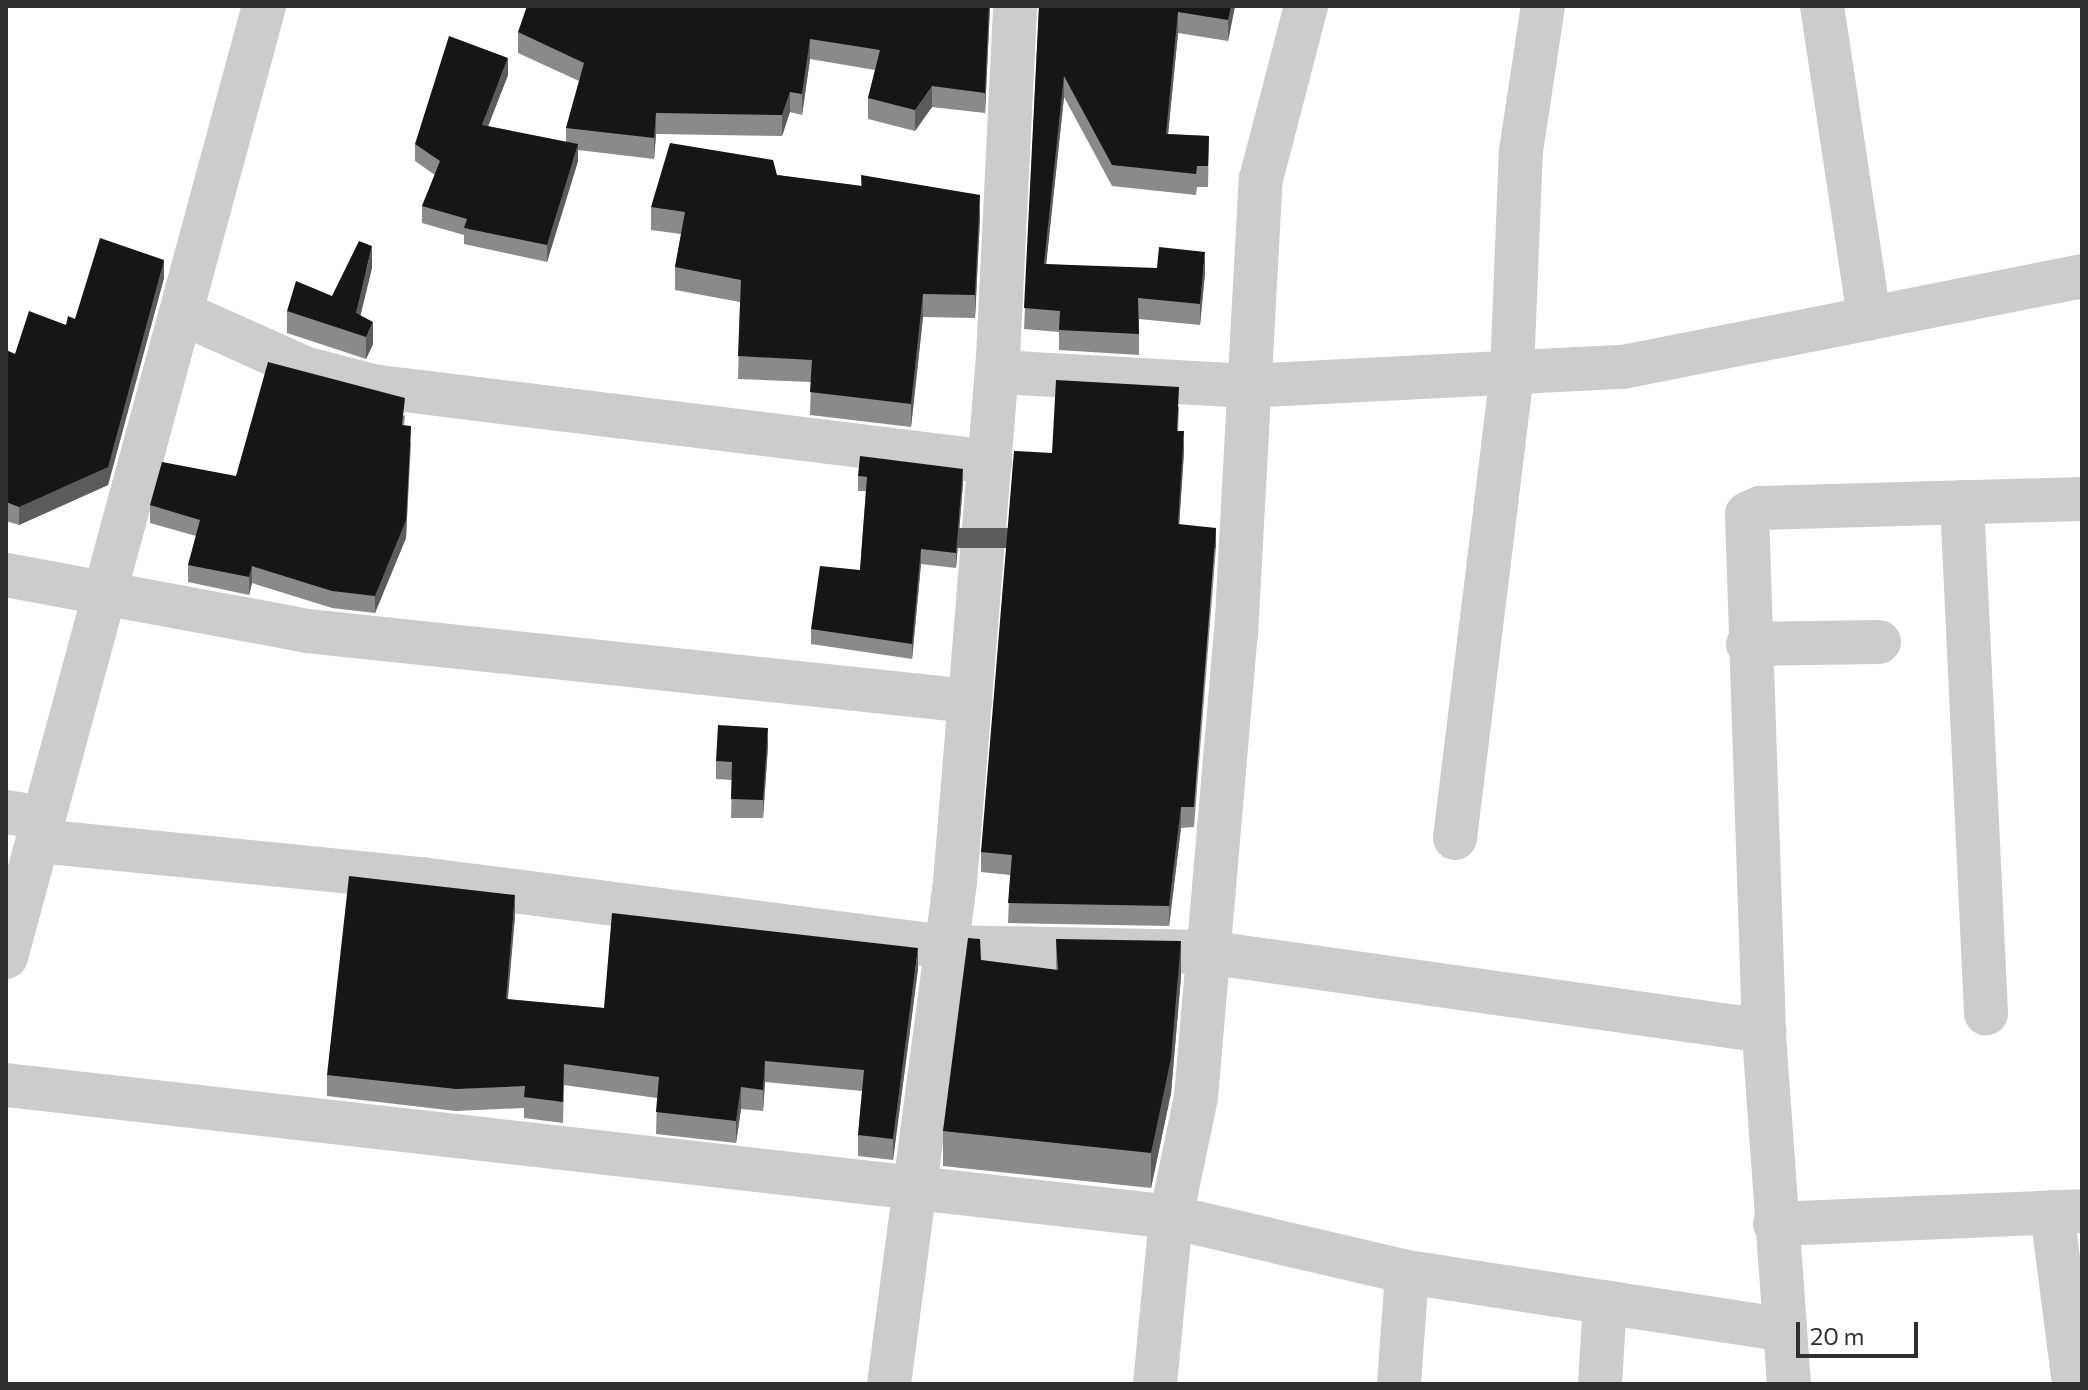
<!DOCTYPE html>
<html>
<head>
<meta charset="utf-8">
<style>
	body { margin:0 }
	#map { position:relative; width:2088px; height:1390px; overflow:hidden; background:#fff; font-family:Commissioner,sans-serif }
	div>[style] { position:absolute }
	.minor>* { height:44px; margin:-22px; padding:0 22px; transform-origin:22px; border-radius:22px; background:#ccc }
	.tertiary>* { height:44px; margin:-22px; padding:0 22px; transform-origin:22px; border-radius:22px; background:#ccc }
	.wall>* { inset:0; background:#8a8a8a }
	.shaded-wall>* { inset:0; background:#5c5c5c; transform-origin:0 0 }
	.building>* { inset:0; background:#161616 }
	span { translate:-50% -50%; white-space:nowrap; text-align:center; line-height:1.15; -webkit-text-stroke:8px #fff; paint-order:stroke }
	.frame { position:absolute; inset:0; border:8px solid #2f2f2f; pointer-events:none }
	.scale { position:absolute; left:1796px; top:1322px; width:122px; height:36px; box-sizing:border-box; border:4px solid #2f2f2f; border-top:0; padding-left:10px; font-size:24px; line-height:28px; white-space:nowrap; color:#2f2f2f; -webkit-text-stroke:6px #fff; paint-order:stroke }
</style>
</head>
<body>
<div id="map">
	<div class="minor">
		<div style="left:1822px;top:6px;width:316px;rotate:81.4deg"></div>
		<div style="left:184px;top:314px;width:132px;rotate:24.2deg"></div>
		<div style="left:304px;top:368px;width:70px;rotate:14.8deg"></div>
		<div style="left:372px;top:386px;width:623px;rotate:7.01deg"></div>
		<div style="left:997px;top:372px;width:247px;rotate:3.2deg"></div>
		<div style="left:1244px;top:386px;width:379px;rotate:-2.9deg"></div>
		<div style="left:1623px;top:367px;width:468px;rotate:-11.2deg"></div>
		<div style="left:1962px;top:502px;width:512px;rotate:87.31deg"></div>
		<div style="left:6px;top:575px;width:306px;rotate:10.5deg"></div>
		<div style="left:307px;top:631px;width:667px;rotate:6.03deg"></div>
		<div style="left:1748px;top:644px;width:131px;rotate:-0.9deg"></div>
		<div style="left:6px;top:812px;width:37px;rotate:9deg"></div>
		<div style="left:1455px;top:838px;width:469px;rotate:-83deg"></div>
		<div style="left:1512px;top:372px;width:221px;rotate:-87.7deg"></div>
		<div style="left:1521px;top:151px;width:147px;rotate:-81.4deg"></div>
		<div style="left:39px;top:841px;width:384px;rotate:5.7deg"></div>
		<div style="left:421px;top:879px;width:529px;rotate:7.38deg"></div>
		<div style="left:946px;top:947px;width:260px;rotate:1.1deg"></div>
		<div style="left:1206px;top:952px;width:564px;rotate:8.06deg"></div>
		<div style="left:6px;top:957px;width:985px;rotate:-74.82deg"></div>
		<div style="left:6px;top:1085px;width:1172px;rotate:6.46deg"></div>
		<div style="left:1171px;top:1217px;width:242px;rotate:13.1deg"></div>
		<div style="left:1407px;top:1272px;width:377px;rotate:8.7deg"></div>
		<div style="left:2052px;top:1212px;width:173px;rotate:82.7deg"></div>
		<div style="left:1775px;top:1224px;width:307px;rotate:-2.4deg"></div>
		<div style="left:1155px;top:1384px;width:168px;rotate:-84.5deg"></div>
		<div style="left:1171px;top:1217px;width:123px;rotate:-78.2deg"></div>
		<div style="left:1196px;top:1097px;width:464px;rotate:-85.1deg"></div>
		<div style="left:1236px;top:635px;width:457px;rotate:-86.9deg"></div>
		<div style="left:1261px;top:179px;width:179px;rotate:-75.4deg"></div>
		<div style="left:1399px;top:1384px;width:112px;rotate:-85.9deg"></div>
		<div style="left:1600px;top:1384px;width:82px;rotate:-86.5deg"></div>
		<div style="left:1789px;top:1384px;width:354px;rotate:-94.1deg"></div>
		<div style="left:1764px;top:1031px;width:517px;rotate:-91.88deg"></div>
		<div style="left:1747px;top:514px;width:14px;rotate:-25deg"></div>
		<div style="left:1760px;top:508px;width:322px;rotate:-1.6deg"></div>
	</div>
	<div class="tertiary">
		<div style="left:889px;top:1384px;width:506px;rotate:-82.51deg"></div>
		<div style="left:955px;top:882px;width:527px;rotate:-85.32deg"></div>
		<div style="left:998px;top:357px;width:351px;rotate:-87.2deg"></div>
	</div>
	<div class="wall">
		<div style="clip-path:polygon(990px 6px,985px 113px,932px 107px,915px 131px,868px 119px,868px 98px,875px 70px,810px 59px,802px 115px,790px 112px,782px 136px,656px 134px,654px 159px,578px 150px,578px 161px,547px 262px,464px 244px,464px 235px,422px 223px,422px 206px,435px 175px,415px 161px,415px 144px,508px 75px,488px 126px,566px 142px,566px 128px,579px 81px,518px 53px,518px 32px)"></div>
		<div style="clip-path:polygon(1039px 6px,1235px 6px,1228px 41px,1178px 33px,1168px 134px,1209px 136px,1208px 187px,1197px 187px,1196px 195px,1112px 186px,1064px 97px,1046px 264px,1205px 273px,1200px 325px,1139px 319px,1139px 355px,1059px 350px,1059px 332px,1024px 329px)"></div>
		<div style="clip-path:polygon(777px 175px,861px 186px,861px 175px,980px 218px,975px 318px,923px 317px,911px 427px,810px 415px,811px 382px,738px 379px,740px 302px,675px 290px,675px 267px,681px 234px,651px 230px,651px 207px)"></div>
		<div style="clip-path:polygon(372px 268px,360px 315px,373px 344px,366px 359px,287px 333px,287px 311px,332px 296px)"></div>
		<div style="clip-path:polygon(164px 278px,108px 485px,19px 525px,6px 521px,6px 350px,15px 354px,75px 319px)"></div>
		<div style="clip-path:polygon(1179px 407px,1178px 431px,1184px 452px,1179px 524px,1216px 548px,1194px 827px,1181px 828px,1169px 926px,1008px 923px,1010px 875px,981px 872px,981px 852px,1052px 453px)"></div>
		<div style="clip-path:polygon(405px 415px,404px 426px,411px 444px,406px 538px,375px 613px,332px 608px,252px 583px,249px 595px,188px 582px,188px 565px,196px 536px,150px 523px,150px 505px,236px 476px)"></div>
		<div style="clip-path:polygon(858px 476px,963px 484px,956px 568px,921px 564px,912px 659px,811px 644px,811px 629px,860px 570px,866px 491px,858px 491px)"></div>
		<div style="clip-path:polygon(768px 746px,763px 818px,731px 818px,732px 780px,716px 779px,716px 761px)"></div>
		<div style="clip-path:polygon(515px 916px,507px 999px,604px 1008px,918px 969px,893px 1160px,858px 1156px,858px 1135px,862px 1091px,765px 1082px,763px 1111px,741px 1109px,736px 1143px,656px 1134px,657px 1098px,564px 1085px,563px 1123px,524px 1118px,524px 1108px,456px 1111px,327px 1096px,327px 1075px)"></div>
		<div style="clip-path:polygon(1056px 939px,1181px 977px,1171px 1093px,1151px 1188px,943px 1166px,943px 1131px,981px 960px,1056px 970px)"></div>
	</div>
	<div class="shaded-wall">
		<div style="clip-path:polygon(989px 6px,990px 6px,985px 113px,985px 93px)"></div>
		<div style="clip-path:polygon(1231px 6px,1235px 6px,1228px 41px,1228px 20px)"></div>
		<div style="clip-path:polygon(1178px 12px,1178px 33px,1166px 155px,1166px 134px)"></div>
		<div style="clip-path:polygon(810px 39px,810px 59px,802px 115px,802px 94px)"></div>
		<div style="clip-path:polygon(508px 58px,508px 75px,482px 142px,482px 125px)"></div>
		<div style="clip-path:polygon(1064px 76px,1064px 97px,1044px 285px,1044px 264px)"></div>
		<div style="clip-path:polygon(932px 86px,932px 107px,915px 131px,915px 110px)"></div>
		<div style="clip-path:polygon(790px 92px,790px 112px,782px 136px,782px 115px)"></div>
		<div style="clip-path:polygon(656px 113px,656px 134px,654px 159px,654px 138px)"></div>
		<div style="clip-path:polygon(578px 144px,578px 161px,547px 262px,547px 245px)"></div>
		<div style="clip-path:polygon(980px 195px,980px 218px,975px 318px,975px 295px)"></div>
		<div style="clip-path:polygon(372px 246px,372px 268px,356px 334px,356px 313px)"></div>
		<div style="clip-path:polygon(1205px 252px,1205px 273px,1200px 325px,1200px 304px)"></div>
		<div style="clip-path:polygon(164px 260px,164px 278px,108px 485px,19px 525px,19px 507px)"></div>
		<div style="clip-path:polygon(923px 294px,923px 317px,911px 427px,911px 404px)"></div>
		<div style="clip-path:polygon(373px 322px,373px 344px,366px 359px,366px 337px)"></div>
		<div style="clip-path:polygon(411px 426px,406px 538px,375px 613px,375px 596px)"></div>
		<div style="clip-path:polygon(1184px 431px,1184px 452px,1178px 544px,1178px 524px)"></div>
		<div style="clip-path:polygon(963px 469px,963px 484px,956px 568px,956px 553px)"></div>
		<div style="left:1216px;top:528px;width:20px;height:280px;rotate:90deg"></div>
		<div style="clip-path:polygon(921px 549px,921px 564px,912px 659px,912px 644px)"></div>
		<div style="clip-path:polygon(252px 566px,252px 583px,249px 595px,249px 577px)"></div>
		<div style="clip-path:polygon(768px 728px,768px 746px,763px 818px,763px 800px)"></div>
		<div style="clip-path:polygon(1181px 807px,1181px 828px,1169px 926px,1169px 906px)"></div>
		<div style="clip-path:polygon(515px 895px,515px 916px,506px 1021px,506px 999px)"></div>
		<div style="clip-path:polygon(1181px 941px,1181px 977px,1171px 1093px,1151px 1188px,1151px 1153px)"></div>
		<div style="clip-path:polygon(918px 948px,918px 969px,893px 1160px,893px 1139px)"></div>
		<div style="clip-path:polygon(765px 1061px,765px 1082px,763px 1111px,763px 1090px)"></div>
		<div style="clip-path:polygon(741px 1087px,741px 1109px,736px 1143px,736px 1121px)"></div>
	</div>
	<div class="building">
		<div style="clip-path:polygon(527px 6px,989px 6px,985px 93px,932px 86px,915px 110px,868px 98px,880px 50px,810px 39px,802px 94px,790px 92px,782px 115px,656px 113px,654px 138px,566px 128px,584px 63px,518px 32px)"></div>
		<div style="clip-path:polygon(1039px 6px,1231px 6px,1228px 20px,1178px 12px,1166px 134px,1209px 136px,1208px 166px,1197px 166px,1196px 174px,1112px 165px,1064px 76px,1044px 264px,1157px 268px,1159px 247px,1205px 252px,1200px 304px,1138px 298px,1139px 334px,1059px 330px,1060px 311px,1024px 308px)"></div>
		<div style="clip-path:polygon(449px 36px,508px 58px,482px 125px,578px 144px,547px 245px,464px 228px,467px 219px,422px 206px,440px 161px,415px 144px)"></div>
		<div style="clip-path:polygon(670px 143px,773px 160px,777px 175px,862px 186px,861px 175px,980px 195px,975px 295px,923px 294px,911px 404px,810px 392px,812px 360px,738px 356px,741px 280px,675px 267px,685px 212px,651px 207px)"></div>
		<div style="clip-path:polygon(100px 238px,164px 260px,108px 467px,19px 507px,6px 502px,6px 350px,15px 354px,29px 311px,66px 325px,68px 316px,75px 319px)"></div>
		<div style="clip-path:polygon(359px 241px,372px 246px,356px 313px,373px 322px,366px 337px,287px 311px,296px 281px,332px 296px)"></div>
		<div style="clip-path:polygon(268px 362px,405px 398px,402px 425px,411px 426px,406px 520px,375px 596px,332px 591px,252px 566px,249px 577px,188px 565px,200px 520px,150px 505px,162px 462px,236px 476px)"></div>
		<div style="clip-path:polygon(1056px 380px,1179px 387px,1177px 431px,1184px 431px,1178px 524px,1216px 528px,1194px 807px,1181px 807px,1169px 906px,1008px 903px,1012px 855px,981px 852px,1014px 451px,1052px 453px)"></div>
		<div style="clip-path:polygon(860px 456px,963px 469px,956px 553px,921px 549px,912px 644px,811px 629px,820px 566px,860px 570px,867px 477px,858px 476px)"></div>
		<div style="clip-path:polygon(718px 725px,768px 728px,763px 800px,731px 799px,732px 762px,716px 761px)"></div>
		<div style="clip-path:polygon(349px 876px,515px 895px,506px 999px,604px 1008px,612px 913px,918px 948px,893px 1139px,858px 1135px,864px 1070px,765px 1061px,763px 1090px,741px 1087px,736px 1121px,656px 1112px,659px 1077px,564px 1064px,563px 1102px,524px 1097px,525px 1086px,456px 1089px,327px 1075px)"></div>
		<div style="clip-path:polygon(968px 938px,980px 939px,981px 960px,1058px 970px,1056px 939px,1181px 941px,1171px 1058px,1151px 1153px,943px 1131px)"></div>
	</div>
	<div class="frame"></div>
	<div class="scale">20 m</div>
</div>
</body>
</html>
